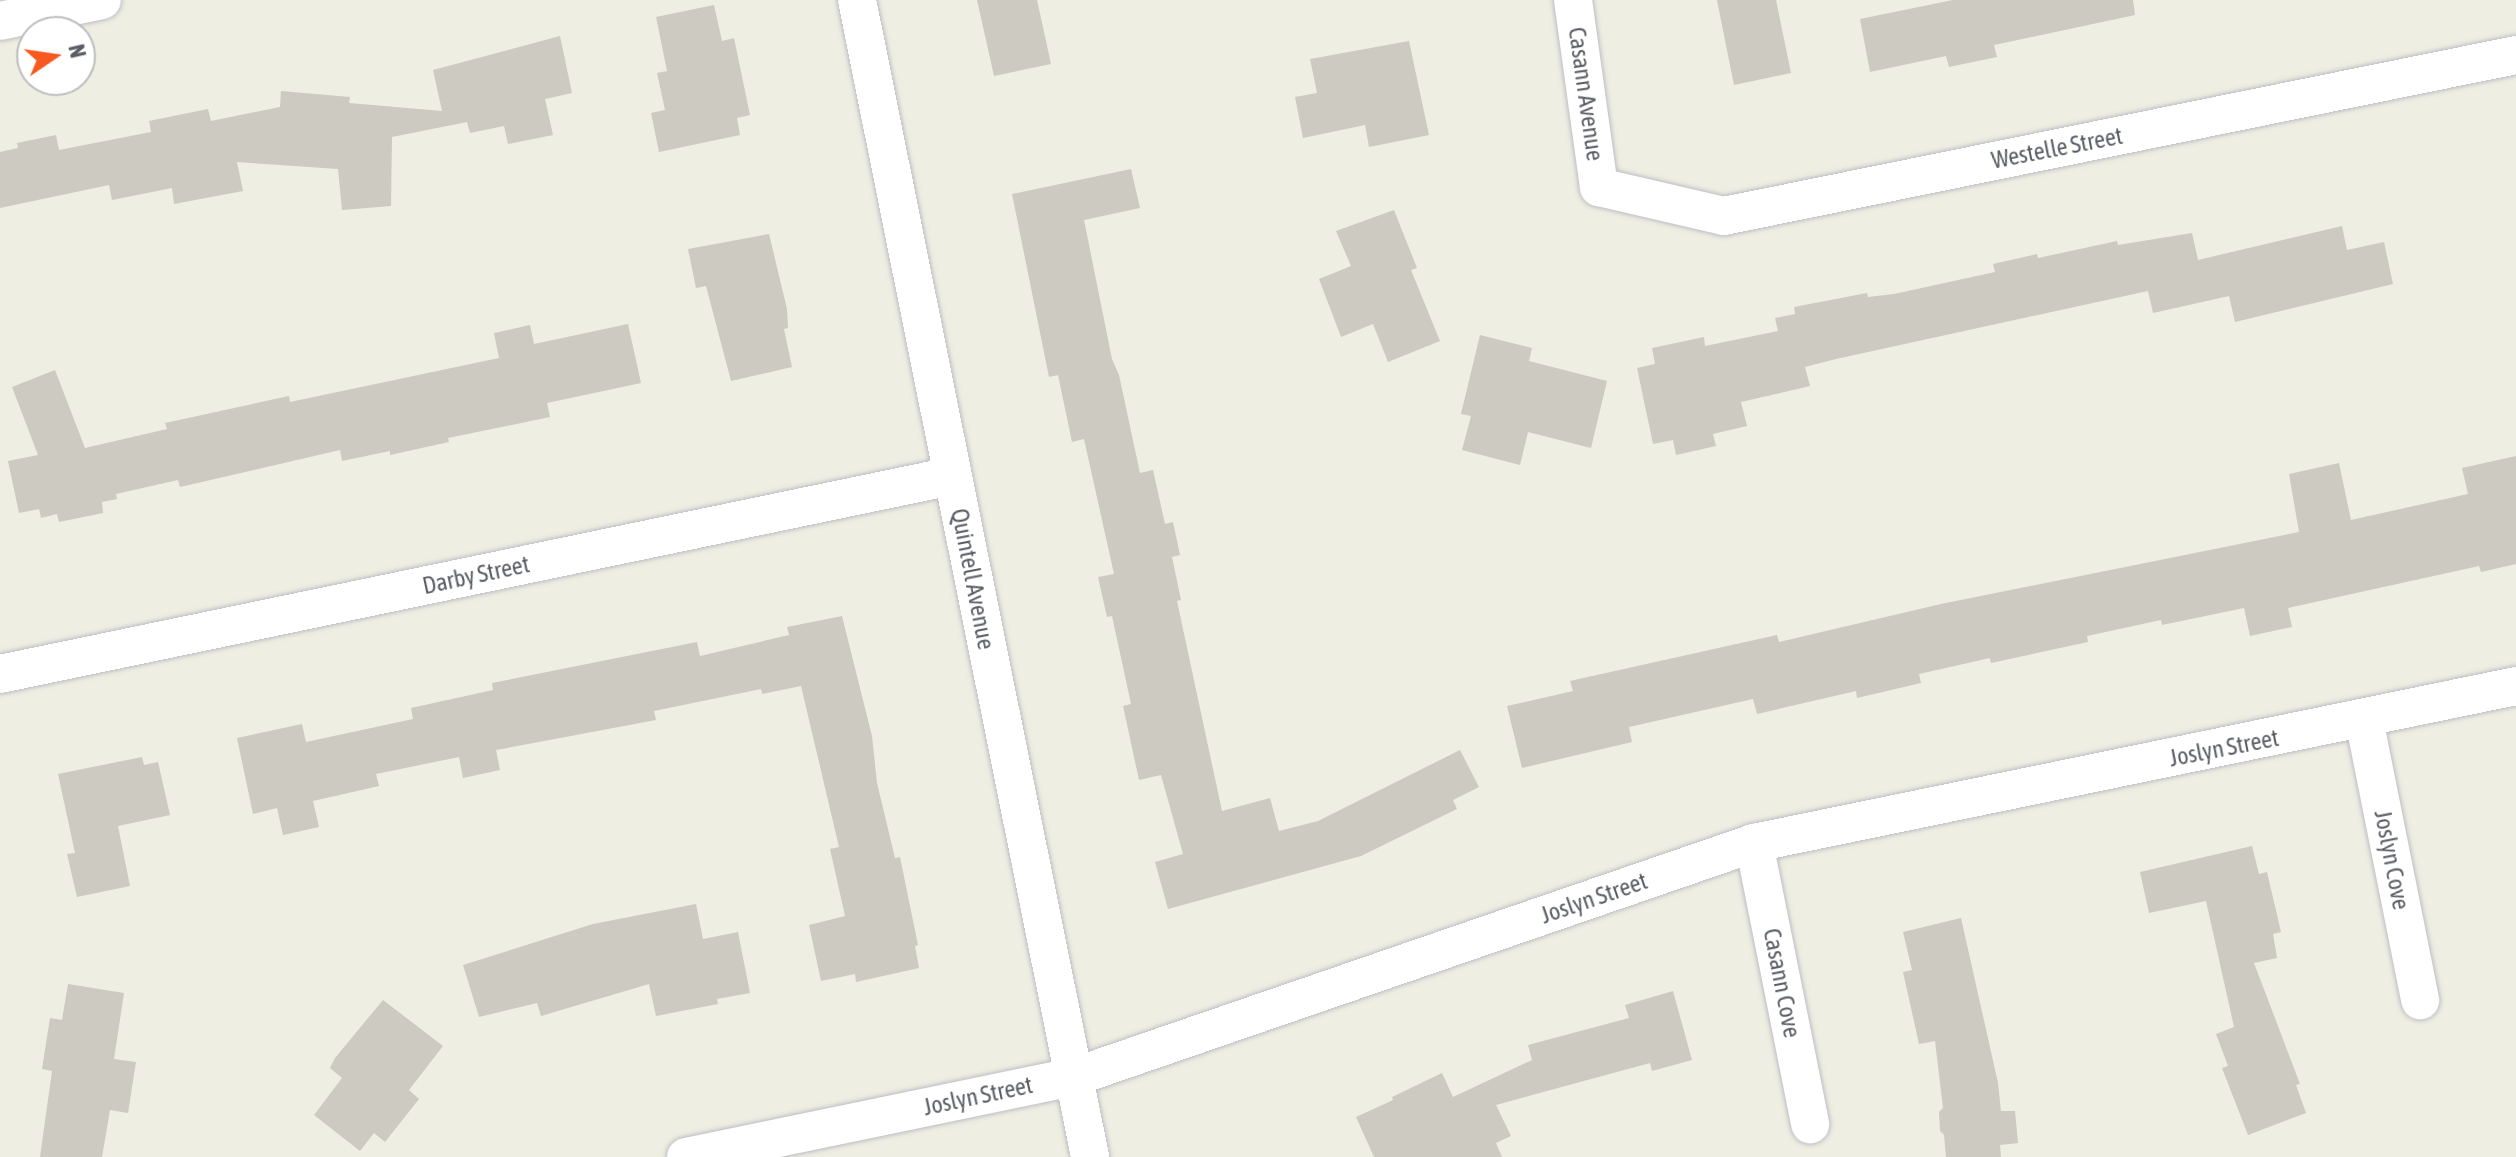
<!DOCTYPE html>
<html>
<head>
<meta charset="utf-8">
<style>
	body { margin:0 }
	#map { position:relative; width:2516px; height:1157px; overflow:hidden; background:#efeee2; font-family:"Asap Condensed",sans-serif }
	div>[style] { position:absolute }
	.building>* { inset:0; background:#cccac1 }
	.roads { filter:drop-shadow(0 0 2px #bcbec5) drop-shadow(0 0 2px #bcbec5) }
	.minor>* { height:38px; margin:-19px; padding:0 19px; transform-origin:19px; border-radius:19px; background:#fff }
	span { translate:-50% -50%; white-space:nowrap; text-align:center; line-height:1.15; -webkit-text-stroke:7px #fff; paint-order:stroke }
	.street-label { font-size:24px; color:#5a5d64 }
	.north { position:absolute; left:16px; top:16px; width:80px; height:80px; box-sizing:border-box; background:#fff; border:2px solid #bdbec1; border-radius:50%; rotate:77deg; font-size:22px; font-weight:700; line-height:32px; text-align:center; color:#5a5d64 }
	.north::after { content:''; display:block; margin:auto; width:28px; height:36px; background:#f75920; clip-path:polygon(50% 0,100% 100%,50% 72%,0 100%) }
</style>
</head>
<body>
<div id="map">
	<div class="building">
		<div style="clip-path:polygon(977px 0,1037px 0,1051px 64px,994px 76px)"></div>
		<div style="clip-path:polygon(1717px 0,1776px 0,1791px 73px,1734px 85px)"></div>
		<div style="clip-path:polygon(1953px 0,2133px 0,2135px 15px,1994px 45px,1997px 57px,1949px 67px,1946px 56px,1870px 72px,1860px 19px)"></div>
		<div style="clip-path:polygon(714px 5px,722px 41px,734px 38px,750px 115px,737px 118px,740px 135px,659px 152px,651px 113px,665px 110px,657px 73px,667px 71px,656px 17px)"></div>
		<div style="clip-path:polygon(560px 36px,572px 93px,545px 99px,553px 135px,508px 144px,504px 126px,470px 133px,467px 122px,392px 137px,391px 206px,342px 210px,338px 169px,237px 162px,243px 191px,174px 204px,172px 188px,112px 200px,109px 185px,0 208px,0 152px,18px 148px,17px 143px,56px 135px,59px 150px,151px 132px,149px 121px,208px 109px,211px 121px,280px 107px,281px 91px,350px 97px,349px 103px,442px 111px,433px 70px)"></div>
		<div style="clip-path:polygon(1409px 41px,1429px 135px,1369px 147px,1365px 125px,1303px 138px,1295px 97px,1317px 93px,1310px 59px)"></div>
		<div style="clip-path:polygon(1131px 169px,1140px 208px,1084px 220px,1112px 359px,1119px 375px,1140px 473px,1153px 470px,1165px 524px,1173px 522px,1180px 555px,1172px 557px,1181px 600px,1177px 601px,1222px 811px,1270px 798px,1279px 831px,1318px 821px,1460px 750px,1479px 787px,1453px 800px,1457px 809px,1361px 856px,1168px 909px,1155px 862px,1183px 854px,1161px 775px,1139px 780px,1123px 706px,1131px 704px,1112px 616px,1107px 617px,1098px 577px,1114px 574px,1084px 439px,1072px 442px,1058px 375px,1049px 377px,1012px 194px)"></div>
		<div style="clip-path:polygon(1394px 210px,1417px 268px,1411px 270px,1440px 341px,1388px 362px,1373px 324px,1341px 337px,1319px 279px,1351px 266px,1336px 231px)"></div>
		<div style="clip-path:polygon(2342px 226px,2347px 250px,2384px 242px,2393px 284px,2235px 322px,2229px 296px,2153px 313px,2148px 291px,1836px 359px,1805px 367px,1810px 386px,1741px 402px,1747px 426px,1713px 434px,1716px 446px,1676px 455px,1673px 440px,1653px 444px,1637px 368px,1655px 364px,1652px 348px,1704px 337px,1705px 346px,1778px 331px,1775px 318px,1795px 314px,1794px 307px,1867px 293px,1868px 297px,1894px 294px,1995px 272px,1993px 264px,2037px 254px,2038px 258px,2117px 241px,2118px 245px,2192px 233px,2198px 260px)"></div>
		<div style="clip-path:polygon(769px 234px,787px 309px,788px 328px,784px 329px,792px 367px,731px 381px,706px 286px,696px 288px,688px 249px)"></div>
		<div style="clip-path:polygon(628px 324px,641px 383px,547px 403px,550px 417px,448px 438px,449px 442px,390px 455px,390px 451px,342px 461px,340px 450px,180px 487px,178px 480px,116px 494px,117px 499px,102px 502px,103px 513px,59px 522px,57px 514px,41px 518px,39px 509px,19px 513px,8px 461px,38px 455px,12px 387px,55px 370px,85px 448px,167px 429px,165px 423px,289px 396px,290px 402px,499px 358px,494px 333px,530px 325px,534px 344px)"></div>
		<div style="clip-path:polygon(1480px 335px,1532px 348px,1529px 361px,1607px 381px,1591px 448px,1528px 432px,1520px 465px,1462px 450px,1471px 416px,1461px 414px)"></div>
		<div style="clip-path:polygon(2516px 456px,2516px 564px,2481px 572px,2479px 566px,2288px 608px,2292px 627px,2250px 636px,2244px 608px,2162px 625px,2161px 620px,2087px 636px,2088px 642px,1991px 663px,1990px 658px,1919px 674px,1921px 683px,1857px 698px,1856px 691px,1757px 714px,1753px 699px,1629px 727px,1632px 742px,1522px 768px,1507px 706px,1573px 691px,1570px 681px,1777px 635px,1779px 642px,1941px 604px,2299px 532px,2289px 474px,2339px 463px,2351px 520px,2468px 494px,2462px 468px)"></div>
		<div style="clip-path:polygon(842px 616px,872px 736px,877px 783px,895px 858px,900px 857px,918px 945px,915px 946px,919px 968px,856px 982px,855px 974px,821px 981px,809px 925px,845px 916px,830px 849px,839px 847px,801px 686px,762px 694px,761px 689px,654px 711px,656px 720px,496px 750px,500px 770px,463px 778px,459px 757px,376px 774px,379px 786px,313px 801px,319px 827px,283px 835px,277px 808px,253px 814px,237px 738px,302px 724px,306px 742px,413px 719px,411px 708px,493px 690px,492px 683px,697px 642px,700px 656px,789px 635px,787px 627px)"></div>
		<div style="clip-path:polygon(142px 757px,144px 765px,158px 762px,170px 815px,118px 826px,130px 886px,77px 897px,67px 854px,75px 853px,58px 774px)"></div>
		<div style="clip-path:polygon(2252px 846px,2259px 874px,2267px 872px,2281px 932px,2273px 934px,2277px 958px,2254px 963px,2300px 1084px,2296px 1085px,2306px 1113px,2248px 1135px,2222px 1068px,2228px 1066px,2216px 1034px,2234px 1027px,2206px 901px,2149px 913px,2140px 872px)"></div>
		<div style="clip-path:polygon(696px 904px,703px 939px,738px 932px,750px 993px,717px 999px,718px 1004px,656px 1016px,649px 984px,541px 1016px,537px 1003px,479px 1017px,463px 965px,593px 924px)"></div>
		<div style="clip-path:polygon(1961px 918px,1998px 1083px,2001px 1111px,2015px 1111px,2018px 1143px,2000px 1145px,2001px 1157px,1946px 1157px,1944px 1135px,1940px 1131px,1939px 1112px,1943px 1108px,1935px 1041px,1919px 1044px,1903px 972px,1912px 970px,1903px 932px)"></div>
		<div style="clip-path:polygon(68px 984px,124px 993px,114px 1059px,136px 1062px,128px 1113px,110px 1110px,102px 1157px,40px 1157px,52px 1071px,42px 1069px,50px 1018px,62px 1020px)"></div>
		<div style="clip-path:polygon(1673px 991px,1692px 1060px,1652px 1071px,1650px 1063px,1496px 1105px,1511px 1136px,1496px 1143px,1502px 1157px,1374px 1157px,1356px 1117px,1393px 1100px,1392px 1097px,1442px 1073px,1453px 1097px,1532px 1060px,1528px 1045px,1629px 1018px,1625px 1005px)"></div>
		<div style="clip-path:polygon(383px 1000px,443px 1046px,409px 1090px,419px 1099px,385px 1142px,374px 1133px,360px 1151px,314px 1115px,342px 1078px,330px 1068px,335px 1058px)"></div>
	</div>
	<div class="roads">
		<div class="minor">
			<div style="left:857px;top:0;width:1180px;rotate:78.61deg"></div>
			<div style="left:1573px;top:0;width:189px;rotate:82.1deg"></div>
			<div style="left:1599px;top:187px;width:128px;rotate:13.1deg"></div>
			<div style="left:1724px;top:216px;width:808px;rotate:-11.49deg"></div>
			<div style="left:0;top:21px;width:104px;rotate:-11.6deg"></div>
			<div style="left:0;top:674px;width:972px;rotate:-11.75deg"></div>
			<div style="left:2364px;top:719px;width:287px;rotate:78.7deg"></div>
			<div style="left:1754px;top:843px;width:287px;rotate:78.7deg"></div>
			<div style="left:686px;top:1157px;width:396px;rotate:-11.7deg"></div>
			<div style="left:1074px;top:1077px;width:719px;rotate:-18.99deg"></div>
			<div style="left:1754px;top:843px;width:778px;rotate:-11.64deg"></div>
		</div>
	</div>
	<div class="street-label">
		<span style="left:1586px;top:94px;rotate:82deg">Casann Avenue</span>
		<span style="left:2057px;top:148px;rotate:-11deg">Westelle Street</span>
		<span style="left:476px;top:575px;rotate:-12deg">Darby Street</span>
		<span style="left:973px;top:579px;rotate:79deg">Quintell Avenue</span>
		<span style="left:2224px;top:748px;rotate:-11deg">Joslyn Street</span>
		<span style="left:2392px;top:860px;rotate:79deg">Joslyn Cove</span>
		<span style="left:1594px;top:898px;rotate:-19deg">Joslyn Street</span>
		<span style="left:1782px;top:983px;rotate:79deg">Casann Cove</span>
		<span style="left:978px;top:1096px;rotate:-12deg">Joslyn Street</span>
	</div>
	<div class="north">N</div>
</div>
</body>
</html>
